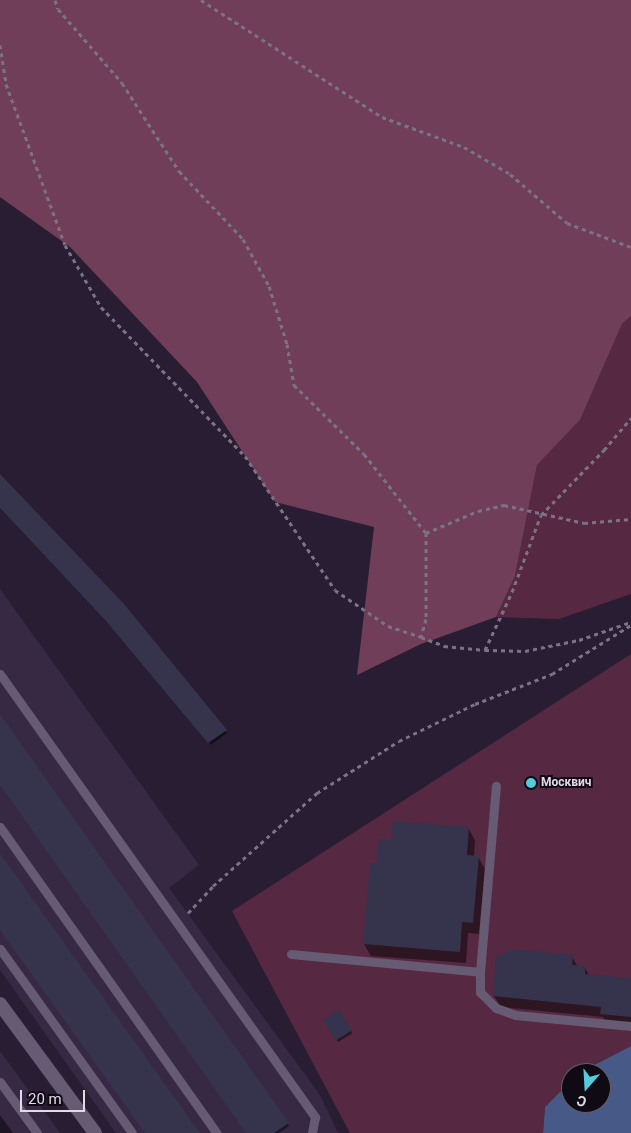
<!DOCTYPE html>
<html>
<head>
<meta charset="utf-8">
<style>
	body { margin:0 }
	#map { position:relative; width:631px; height:1133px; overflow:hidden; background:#291d34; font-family:Roboto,sans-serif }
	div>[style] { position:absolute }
	.built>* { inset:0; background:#372844 }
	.green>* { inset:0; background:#572841 }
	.forest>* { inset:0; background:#703e58 }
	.water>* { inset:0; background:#475986 }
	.shadow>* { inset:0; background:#0007; transform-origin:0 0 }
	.building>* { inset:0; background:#36344d; transform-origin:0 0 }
	.path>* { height:3px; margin-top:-1.5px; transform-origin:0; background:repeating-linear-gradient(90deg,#7c7286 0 4px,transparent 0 8px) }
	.service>* { height:9px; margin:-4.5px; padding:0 4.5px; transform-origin:4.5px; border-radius:4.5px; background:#675a73 }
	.tertiary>* { height:14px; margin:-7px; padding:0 7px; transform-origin:7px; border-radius:7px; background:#675a73 }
	.dots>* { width:14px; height:14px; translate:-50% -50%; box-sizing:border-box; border:2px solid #0f0a14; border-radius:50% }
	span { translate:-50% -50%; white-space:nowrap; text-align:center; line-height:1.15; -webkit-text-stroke:4px #0f0a14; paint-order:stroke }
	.poi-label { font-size:12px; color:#e1dae9; font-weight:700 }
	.left { translate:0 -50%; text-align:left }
	.north { position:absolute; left:561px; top:1063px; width:50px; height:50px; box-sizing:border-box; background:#0f0a14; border:1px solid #635d69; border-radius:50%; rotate:199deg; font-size:14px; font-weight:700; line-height:20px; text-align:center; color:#e1dae9 }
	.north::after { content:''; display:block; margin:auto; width:18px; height:22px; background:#53cbda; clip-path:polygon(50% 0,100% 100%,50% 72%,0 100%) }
	.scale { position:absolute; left:20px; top:1090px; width:65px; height:22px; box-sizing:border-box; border:2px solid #e1dae9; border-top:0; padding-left:6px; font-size:15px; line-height:18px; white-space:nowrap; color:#e1dae9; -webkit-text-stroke:4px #0f0a14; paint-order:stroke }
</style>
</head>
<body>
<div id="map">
	<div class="built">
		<div style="clip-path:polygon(0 589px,199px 865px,169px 888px,320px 1095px,338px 1133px,116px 1133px,0 970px)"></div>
		<div style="clip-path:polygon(0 1051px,60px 1133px,0 1133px)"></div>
	</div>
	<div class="green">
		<div style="clip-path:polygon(631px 316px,631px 594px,559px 619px,496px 617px,515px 576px,537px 465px,580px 420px,622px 324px)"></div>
		<div style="clip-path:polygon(631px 654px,631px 1046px,579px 1073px,571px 1073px,571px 1081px,545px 1107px,543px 1133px,350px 1133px,232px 911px)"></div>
	</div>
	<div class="forest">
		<div style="clip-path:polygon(0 0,631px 0,631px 316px,622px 324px,580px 420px,537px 465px,515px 576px,496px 617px,421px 644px,357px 675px,374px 527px,275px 502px,197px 382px,70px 247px,0 197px)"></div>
	</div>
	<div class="water">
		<div style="clip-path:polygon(631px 1046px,631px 1133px,543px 1133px,545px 1107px,571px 1081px,571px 1103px,601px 1103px,601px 1073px,579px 1073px)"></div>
	</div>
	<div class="shadow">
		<div style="clip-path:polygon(0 475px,123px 604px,227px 733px,211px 745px,109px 624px,0 508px)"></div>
		<div style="clip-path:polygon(0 716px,288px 1124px,289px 1126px,279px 1133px,247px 1133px,0 784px)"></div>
		<div style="clip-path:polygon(468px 828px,475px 840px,474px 857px,478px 857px,485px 869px,479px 934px,468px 933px,466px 963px,371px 956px,364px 944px,378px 865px,392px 841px)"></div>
		<div style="clip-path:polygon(572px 957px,578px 967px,585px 968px,589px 975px,631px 979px,631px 1027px,608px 1025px,603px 1017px,501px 1007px,494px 996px)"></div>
		<div style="left:339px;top:1011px;width:26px;height:17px;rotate:59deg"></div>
		<div style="clip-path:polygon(0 1115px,13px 1133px,0 1133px)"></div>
	</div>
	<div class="building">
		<div style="clip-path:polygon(0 474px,124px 604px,227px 730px,208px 743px,106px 621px,0 508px)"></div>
		<div style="clip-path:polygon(0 714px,289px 1123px,274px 1133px,246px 1133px,0 785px)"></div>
		<div style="clip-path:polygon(393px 821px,469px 827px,467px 855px,479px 856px,473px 923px,462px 922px,460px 952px,363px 944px,370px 863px,377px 863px,379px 839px,391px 840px)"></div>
		<div style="clip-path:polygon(0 853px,200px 1133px,145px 1133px,0 930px)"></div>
		<div style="clip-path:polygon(512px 949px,573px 955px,572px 965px,585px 966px,585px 974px,631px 978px,631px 1017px,600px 1014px,601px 1007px,493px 996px,496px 957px)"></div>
		<div style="left:339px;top:1010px;width:24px;height:19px;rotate:57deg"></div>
	</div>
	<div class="path">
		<div style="left:55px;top:0;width:9px;rotate:72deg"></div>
		<div style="left:58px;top:9px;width:98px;rotate:49.1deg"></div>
		<div style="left:122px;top:83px;width:105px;rotate:57.1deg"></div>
		<div style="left:179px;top:171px;width:93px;rotate:46.7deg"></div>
		<div style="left:243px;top:239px;width:54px;rotate:61deg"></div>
		<div style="left:269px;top:286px;width:61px;rotate:72.8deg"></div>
		<div style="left:287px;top:344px;width:42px;rotate:80.3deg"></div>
		<div style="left:294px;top:385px;width:98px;rotate:44.6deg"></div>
		<div style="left:364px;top:454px;width:100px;rotate:51.9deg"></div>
		<div style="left:426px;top:533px;width:86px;rotate:90deg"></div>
		<div style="left:426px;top:619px;width:19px;rotate:106deg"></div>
		<div style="left:421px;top:637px;width:25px;rotate:21deg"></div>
		<div style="left:444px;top:646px;width:41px;rotate:5.6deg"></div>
		<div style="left:485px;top:650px;width:40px;rotate:1.4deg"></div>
		<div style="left:525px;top:651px;width:55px;rotate:-11.5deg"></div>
		<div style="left:579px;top:640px;width:55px;rotate:-19.1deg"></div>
		<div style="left:201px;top:0;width:216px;rotate:32.9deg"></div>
		<div style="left:382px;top:117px;width:87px;rotate:20.1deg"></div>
		<div style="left:464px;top:147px;width:53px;rotate:30.4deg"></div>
		<div style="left:510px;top:174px;width:75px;rotate:40.7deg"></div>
		<div style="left:567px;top:223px;width:68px;rotate:20.6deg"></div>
		<div style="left:0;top:45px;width:39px;rotate:81deg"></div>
		<div style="left:6px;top:84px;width:171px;rotate:69.9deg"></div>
		<div style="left:65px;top:245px;width:72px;rotate:59.9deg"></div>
		<div style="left:101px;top:307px;width:207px;rotate:46deg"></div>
		<div style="left:245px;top:456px;width:161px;rotate:56.1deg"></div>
		<div style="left:335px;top:590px;width:64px;rotate:34.2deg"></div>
		<div style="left:388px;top:626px;width:35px;rotate:18deg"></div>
		<div style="left:426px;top:533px;width:56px;rotate:-22.9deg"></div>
		<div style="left:478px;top:511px;width:27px;rotate:-13deg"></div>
		<div style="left:504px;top:505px;width:82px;rotate:12.7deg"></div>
		<div style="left:584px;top:523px;width:47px;rotate:-4.9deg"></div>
		<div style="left:485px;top:650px;width:64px;rotate:-65deg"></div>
		<div style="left:512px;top:592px;width:82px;rotate:-69.4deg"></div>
		<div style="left:541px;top:515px;width:91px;rotate:-45.9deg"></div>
		<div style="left:604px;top:450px;width:42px;rotate:-49.8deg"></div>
		<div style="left:188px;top:913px;width:37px;rotate:-47deg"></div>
		<div style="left:213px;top:886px;width:140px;rotate:-41.8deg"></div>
		<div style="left:317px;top:793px;width:97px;rotate:-32.4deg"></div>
		<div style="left:399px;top:741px;width:85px;rotate:-26deg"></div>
		<div style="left:475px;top:704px;width:83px;rotate:-21.3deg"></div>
		<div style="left:552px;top:674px;width:93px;rotate:-31.8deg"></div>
	</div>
	<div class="service">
		<div style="left:0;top:674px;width:544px;rotate:54.58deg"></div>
		<div style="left:315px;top:1117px;width:16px;rotate:101deg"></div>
		<div style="left:0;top:827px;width:375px;rotate:54.7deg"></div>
		<div style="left:0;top:949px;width:226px;rotate:54.3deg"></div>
		<div style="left:291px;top:954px;width:190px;rotate:5.4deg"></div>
		<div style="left:480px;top:972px;width:20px;rotate:90deg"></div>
		<div style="left:480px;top:992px;width:23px;rotate:45deg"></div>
		<div style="left:496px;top:1008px;width:20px;rotate:20deg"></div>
		<div style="left:515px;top:1015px;width:117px;rotate:5.4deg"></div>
		<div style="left:480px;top:972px;width:187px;rotate:-85.1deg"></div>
		<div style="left:0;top:1082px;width:63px;rotate:54deg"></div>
	</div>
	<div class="tertiary">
		<div style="left:0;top:1004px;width:160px;rotate:53.6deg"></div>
	</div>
	<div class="dots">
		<div style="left:531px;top:783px;background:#53cbda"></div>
	</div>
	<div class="poi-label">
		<span class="left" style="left:541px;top:783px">Москвич</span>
	</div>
	<div class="north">С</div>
	<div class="scale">20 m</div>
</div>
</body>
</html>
